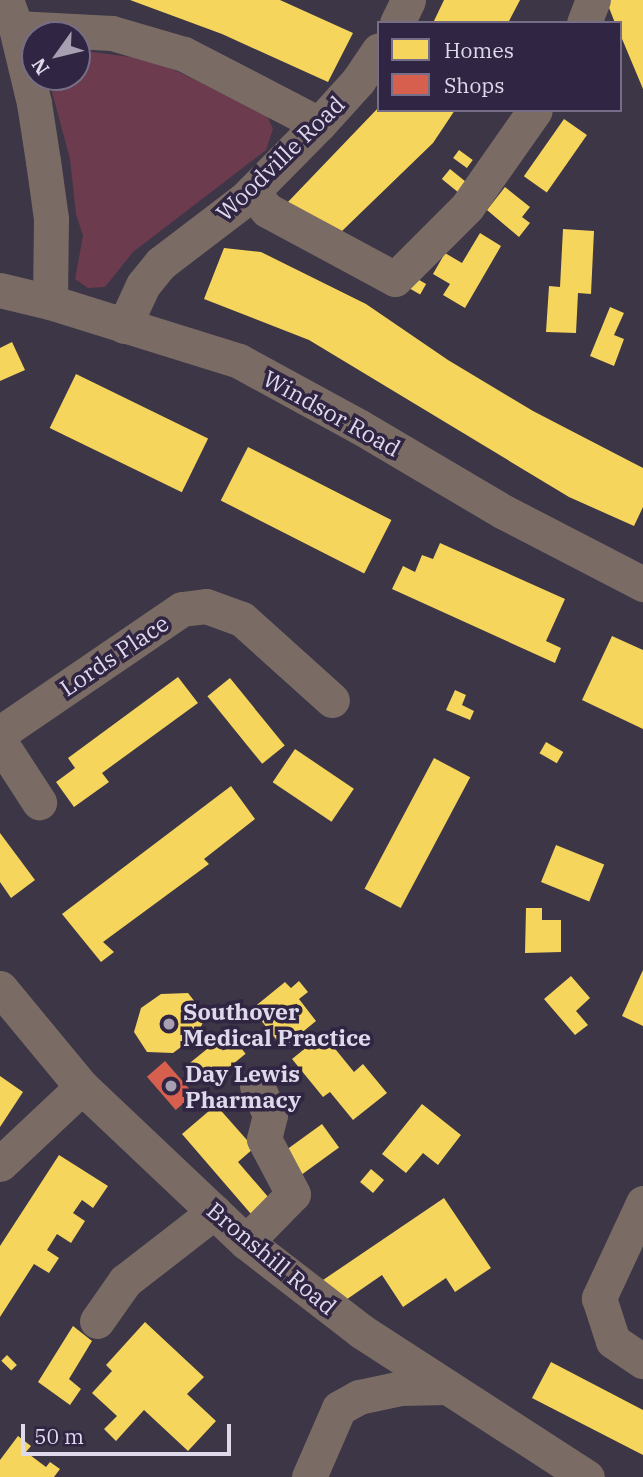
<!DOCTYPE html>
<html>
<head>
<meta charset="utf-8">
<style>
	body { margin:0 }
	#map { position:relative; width:643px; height:1477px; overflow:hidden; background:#3c3646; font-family:"IBM Plex Serif",serif }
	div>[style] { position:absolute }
	.green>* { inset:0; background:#6c3b4e }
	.homes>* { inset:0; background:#f6d55c; transform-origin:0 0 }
	.shops>* { inset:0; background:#d6604d; transform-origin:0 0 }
	.minor>* { height:35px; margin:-17.5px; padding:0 17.5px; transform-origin:17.5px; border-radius:17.5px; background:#7a6c64 }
	.dots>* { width:19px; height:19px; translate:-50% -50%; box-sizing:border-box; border:4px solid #302542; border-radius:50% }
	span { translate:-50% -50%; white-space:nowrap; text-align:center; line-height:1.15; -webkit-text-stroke:7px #302542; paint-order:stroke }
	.street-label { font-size:23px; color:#dfd9ec }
	.poi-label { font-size:23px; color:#dfd9ec; font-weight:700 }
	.left { translate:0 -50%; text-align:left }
	.legend { position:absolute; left:377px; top:21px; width:245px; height:91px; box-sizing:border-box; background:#302542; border:2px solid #766d86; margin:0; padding:9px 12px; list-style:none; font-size:21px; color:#dfd9ec }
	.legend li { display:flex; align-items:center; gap:14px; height:35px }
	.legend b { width:35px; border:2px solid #766d86 }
	.north { position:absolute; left:21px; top:21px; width:70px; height:70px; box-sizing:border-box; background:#302542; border:2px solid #766d86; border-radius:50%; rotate:236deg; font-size:19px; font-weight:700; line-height:28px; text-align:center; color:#dfd9ec }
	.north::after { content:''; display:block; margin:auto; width:24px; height:32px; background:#a6a0b2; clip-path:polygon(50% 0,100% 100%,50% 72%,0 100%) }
	.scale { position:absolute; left:21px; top:1424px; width:210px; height:32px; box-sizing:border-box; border:4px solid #dfd9ec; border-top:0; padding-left:9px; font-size:21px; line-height:24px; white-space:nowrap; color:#dfd9ec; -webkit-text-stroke:5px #302542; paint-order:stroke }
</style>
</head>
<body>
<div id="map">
	<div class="green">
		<div style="clip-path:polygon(77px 50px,153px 60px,266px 113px,273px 129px,266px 150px,133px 252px,105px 287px,88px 288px,75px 279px,83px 236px,76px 214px,70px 159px,48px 77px,77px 77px)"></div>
	</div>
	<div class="homes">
		<div style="clip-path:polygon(130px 0,280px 0,353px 33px,328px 82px,222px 34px)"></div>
		<div style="clip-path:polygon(444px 0,520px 0,508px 23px,433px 23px)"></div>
		<div style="clip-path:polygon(606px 0,643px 0,643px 89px,620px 34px,620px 23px,615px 23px)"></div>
		<div style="clip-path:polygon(379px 107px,379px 110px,455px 110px,433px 143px,342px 231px,286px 204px)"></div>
		<div style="left:564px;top:119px;width:28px;height:70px;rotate:35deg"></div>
		<div style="left:459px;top:150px;width:17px;height:10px;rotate:36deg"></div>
		<div style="left:450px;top:169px;width:21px;height:13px;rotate:39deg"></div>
		<div style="clip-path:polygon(505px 187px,530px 207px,522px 217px,530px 223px,519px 237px,487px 210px)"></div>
		<div style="clip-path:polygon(563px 229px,594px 231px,591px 294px,578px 293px,576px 333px,546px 332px,549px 286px,560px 287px)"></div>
		<div style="clip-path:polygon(480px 233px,501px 246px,465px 308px,443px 295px,450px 284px,433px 274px,445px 253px,462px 263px)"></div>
		<div style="clip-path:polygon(224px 248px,261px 252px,366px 304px,448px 360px,533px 411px,643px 468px,643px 507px,634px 526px,569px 497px,309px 340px,204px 299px)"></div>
		<div style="left:414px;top:277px;width:14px;height:12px;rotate:30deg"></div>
		<div style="clip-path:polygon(610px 307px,624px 313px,614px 335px,624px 339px,614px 366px,590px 356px)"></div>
		<div style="clip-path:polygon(12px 342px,25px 370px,0 381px,0 348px)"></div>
		<div style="left:76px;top:374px;width:147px;height:60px;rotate:26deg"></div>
		<div style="left:248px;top:447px;width:161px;height:60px;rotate:27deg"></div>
		<div style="clip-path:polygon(440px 543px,565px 599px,546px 641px,561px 648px,555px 663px,392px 589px,403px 566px,415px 572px,422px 555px,433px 559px)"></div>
		<div style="clip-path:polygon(612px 636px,643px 650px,643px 729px,582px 700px)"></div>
		<div style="clip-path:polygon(178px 677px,198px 703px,102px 773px,109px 782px,74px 807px,56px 782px,75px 768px,68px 758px)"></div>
		<div style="left:230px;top:678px;width:87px;height:29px;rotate:51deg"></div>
		<div style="clip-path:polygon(455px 690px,466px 695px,462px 705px,474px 711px,470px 720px,446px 710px)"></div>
		<div style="left:546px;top:742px;width:20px;height:13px;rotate:30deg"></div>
		<div style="left:295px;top:749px;width:71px;height:40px;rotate:34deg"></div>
		<div style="left:434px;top:758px;width:41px;height:148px;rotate:28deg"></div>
		<div style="clip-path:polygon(231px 786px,255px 819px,204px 859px,209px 864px,103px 942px,114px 952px,101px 962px,62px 914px)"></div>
		<div style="clip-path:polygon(0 833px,35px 880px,11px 898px,0 882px)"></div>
		<div style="left:556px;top:845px;width:52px;height:40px;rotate:22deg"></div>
		<div style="clip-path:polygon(526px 908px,542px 908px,542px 920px,561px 920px,561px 952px,525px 953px)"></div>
		<div style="clip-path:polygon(643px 970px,643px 1026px,622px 1016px)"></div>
		<div style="clip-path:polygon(571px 976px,590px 998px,576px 1011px,588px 1025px,575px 1035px,544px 999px)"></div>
		<div style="clip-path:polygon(299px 981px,308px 992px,299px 999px,316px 1021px,283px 1048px,252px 1009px,285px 982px,291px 988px)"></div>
		<div style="clip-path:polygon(188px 993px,206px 1016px,197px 1035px,173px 1053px,147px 1052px,134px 1032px,141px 1008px,161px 994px)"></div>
		<div style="left:228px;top:1032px;width:28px;height:50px;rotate:51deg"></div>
		<div style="clip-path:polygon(323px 1034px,354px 1072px,363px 1064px,387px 1093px,353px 1120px,330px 1092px,323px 1097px,292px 1059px)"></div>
		<div style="clip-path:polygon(0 1076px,23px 1092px,0 1127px)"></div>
		<div style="clip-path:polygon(422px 1104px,461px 1135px,438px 1165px,423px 1153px,406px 1173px,382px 1154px)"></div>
		<div style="clip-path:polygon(216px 1105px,254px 1148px,238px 1162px,269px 1198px,251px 1214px,182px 1134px)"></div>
		<div style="left:322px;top:1124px;width:29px;height:52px;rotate:54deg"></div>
		<div style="clip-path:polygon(59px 1155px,108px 1186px,93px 1208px,82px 1200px,73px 1213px,85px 1221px,71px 1243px,57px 1234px,47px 1250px,59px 1258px,49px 1273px,34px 1264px,0 1317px,0 1246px)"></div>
		<div style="left:371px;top:1169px;width:17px;height:17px;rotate:40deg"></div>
		<div style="clip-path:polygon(444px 1198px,491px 1268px,455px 1292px,446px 1278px,403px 1307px,382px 1275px,340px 1304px,323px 1280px)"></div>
		<div style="clip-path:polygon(145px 1322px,204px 1377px,187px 1394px,216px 1421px,188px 1451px,144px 1410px,116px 1441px,104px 1429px,117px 1416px,92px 1393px,112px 1371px,106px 1365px)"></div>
		<div style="clip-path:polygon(73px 1326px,92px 1341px,69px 1379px,81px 1389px,70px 1405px,38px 1382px)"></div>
		<div style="left:7px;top:1355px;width:14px;height:8px;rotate:45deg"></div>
		<div style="clip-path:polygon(551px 1362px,643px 1410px,643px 1455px,532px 1398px)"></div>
		<div style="clip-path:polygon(18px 1436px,31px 1446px,26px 1452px,46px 1467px,50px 1462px,60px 1469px,54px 1477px,0 1477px,0 1460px)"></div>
	</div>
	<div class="shops">
		<div style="left:165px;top:1061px;width:44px;height:24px;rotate:49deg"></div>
	</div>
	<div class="minor">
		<div style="left:6px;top:0;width:30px;rotate:70deg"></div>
		<div style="left:16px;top:28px;width:77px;rotate:76.5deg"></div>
		<div style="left:34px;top:103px;width:59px;rotate:81.2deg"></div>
		<div style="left:43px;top:161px;width:59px;rotate:82.1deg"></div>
		<div style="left:51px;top:219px;width:83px;rotate:90.7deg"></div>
		<div style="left:397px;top:23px;width:25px;rotate:-64deg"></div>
		<div style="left:584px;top:23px;width:25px;rotate:-69deg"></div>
		<div style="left:16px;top:28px;width:96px;rotate:3deg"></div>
		<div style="left:112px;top:33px;width:75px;rotate:16.3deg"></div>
		<div style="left:184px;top:54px;width:152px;rotate:27.4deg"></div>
		<div style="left:252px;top:192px;width:23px;rotate:50deg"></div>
		<div style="left:267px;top:210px;width:145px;rotate:28.3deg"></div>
		<div style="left:395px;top:279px;width:102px;rotate:-45deg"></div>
		<div style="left:467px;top:207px;width:118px;rotate:-55deg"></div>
		<div style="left:0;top:290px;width:51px;rotate:13.5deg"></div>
		<div style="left:50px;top:302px;width:198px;rotate:17.3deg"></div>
		<div style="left:239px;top:361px;width:138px;rotate:28.6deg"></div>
		<div style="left:360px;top:427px;width:167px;rotate:30.6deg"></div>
		<div style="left:504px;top:512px;width:157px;rotate:27.4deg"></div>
		<div style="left:124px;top:326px;width:45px;rotate:-65.1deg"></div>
		<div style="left:143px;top:285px;width:28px;rotate:-51deg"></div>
		<div style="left:161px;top:263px;width:106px;rotate:-37.3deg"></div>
		<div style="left:245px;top:199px;width:105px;rotate:-45.4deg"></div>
		<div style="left:319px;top:124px;width:58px;rotate:-47.8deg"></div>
		<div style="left:358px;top:81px;width:37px;rotate:-56deg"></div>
		<div style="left:0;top:733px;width:220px;rotate:-34.3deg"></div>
		<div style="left:182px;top:609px;width:24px;rotate:-7deg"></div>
		<div style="left:206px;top:606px;width:38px;rotate:20deg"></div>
		<div style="left:242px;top:619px;width:121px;rotate:42deg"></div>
		<div style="left:0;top:742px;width:72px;rotate:57deg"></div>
		<div style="left:0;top:988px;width:129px;rotate:50.4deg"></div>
		<div style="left:82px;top:1087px;width:226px;rotate:43.4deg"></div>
		<div style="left:246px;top:1242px;width:145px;rotate:37.7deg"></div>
		<div style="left:361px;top:1331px;width:269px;rotate:32.9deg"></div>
		<div style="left:0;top:1164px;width:112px;rotate:-43.2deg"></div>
		<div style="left:643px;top:1203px;width:105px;rotate:114.9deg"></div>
		<div style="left:599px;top:1298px;width:45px;rotate:72deg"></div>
		<div style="left:613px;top:1341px;width:36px;rotate:34deg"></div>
		<div style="left:246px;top:1242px;width:67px;rotate:-45.6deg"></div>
		<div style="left:293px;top:1194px;width:62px;rotate:-117.8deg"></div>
		<div style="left:264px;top:1139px;width:25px;rotate:-76deg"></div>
		<div style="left:270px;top:1115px;width:32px;rotate:-114deg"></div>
		<div style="left:97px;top:1321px;width:49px;rotate:-55deg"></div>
		<div style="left:125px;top:1281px;width:113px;rotate:-37.8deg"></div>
		<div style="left:309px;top:1477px;width:75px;rotate:-66.5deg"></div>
		<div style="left:339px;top:1408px;width:23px;rotate:-29deg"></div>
		<div style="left:359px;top:1397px;width:43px;rotate:-12.1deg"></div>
		<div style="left:401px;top:1388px;width:46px;rotate:-1.2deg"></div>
	</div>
	<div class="dots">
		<div style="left:169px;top:1024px;background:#a6a0b2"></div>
		<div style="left:171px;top:1086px;background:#a6a0b2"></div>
	</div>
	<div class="street-label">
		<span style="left:280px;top:158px;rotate:-44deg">Woodville Road</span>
		<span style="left:332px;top:413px;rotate:29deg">Windsor Road</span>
		<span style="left:114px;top:655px;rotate:-34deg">Lords Place</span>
		<span style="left:272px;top:1258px;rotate:40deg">Bronshill Road</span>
	</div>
	<div class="poi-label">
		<span class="left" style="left:183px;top:1024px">Southover<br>Medical Practice</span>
		<span class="left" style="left:185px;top:1086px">Day Lewis<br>Pharmacy</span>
	</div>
	<ul class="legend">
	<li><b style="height:19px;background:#f6d55c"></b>Homes</li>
	<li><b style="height:19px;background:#d6604d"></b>Shops</li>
	</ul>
	<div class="north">N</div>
	<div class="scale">50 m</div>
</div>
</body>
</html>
